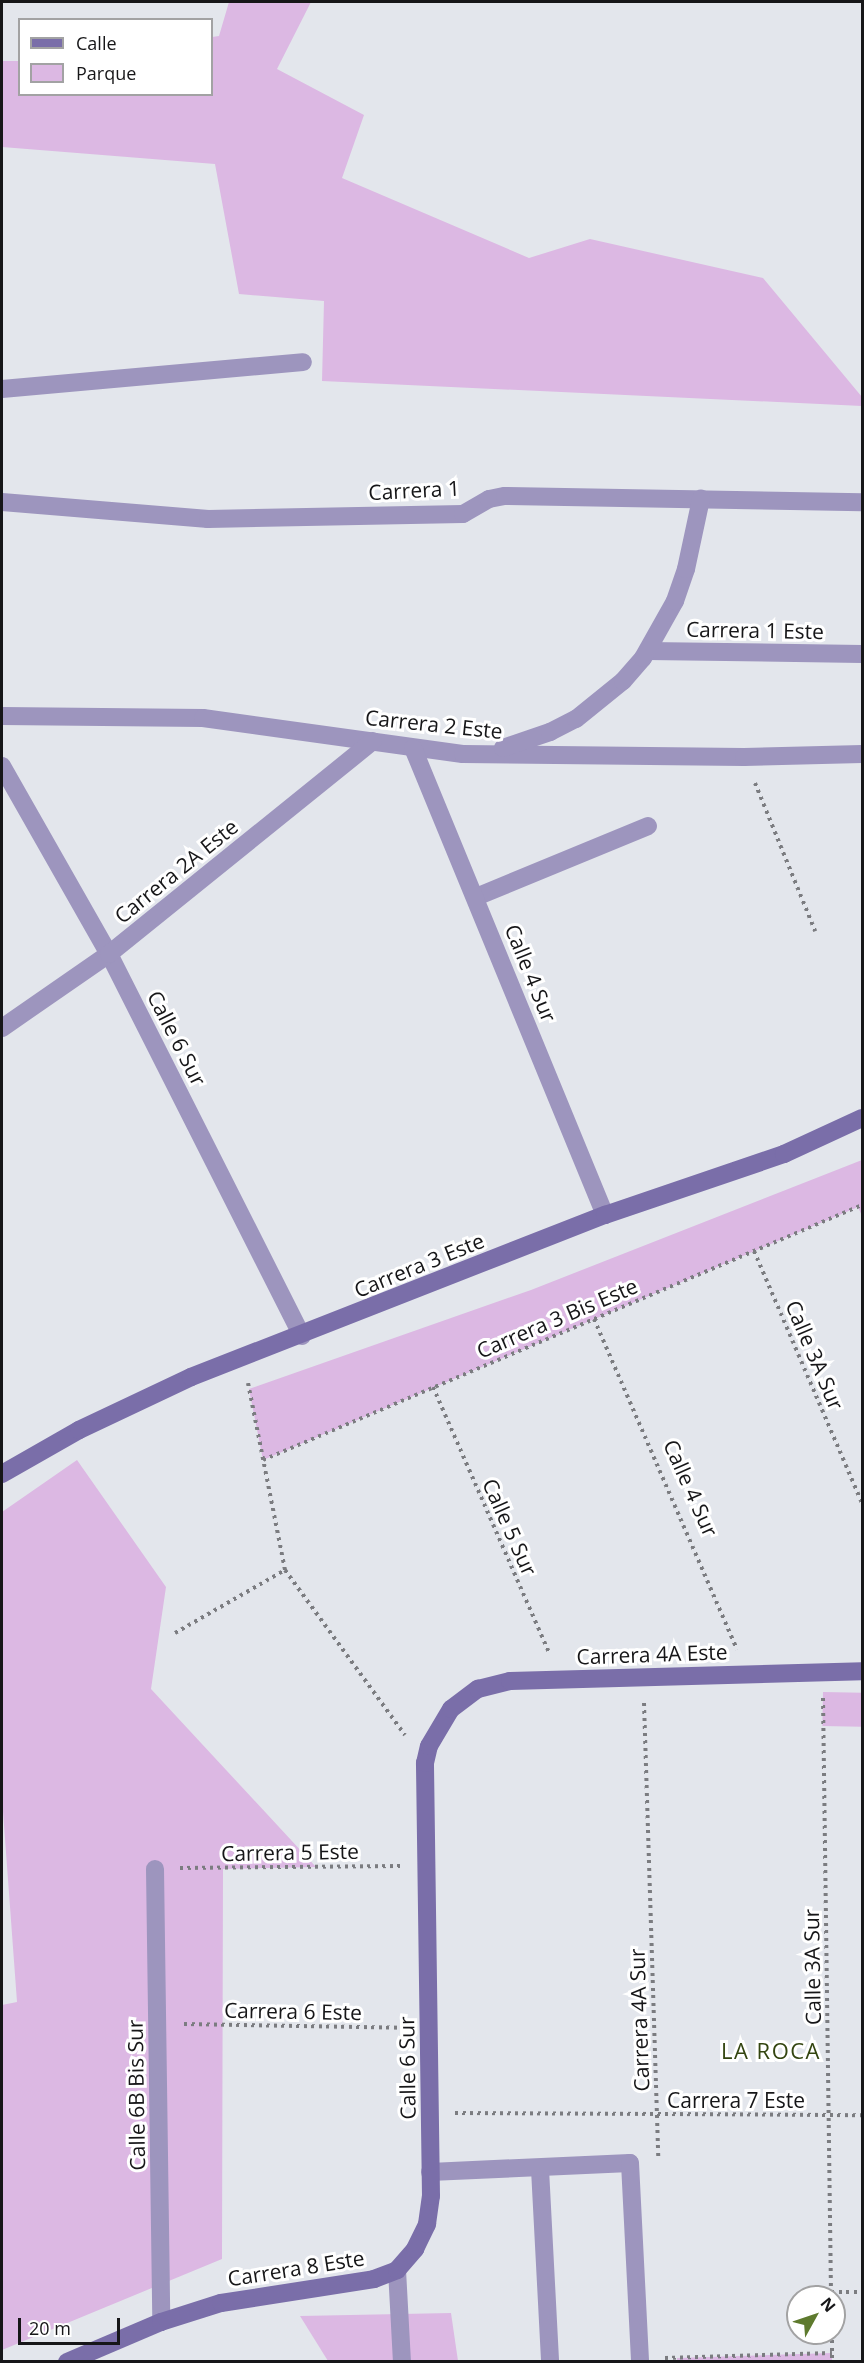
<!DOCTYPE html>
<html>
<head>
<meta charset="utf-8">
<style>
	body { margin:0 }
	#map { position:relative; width:864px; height:2363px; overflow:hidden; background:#e3e6ec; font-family:"Open Sans",sans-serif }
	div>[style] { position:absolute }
	.green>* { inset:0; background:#dcb8e3; transform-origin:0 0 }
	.path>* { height:4px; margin-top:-2px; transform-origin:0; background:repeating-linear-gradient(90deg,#7b7c80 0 3px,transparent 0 7.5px) }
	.lane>* { height:18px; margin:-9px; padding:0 9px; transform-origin:9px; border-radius:9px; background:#9d95be }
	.street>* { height:18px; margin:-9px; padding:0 9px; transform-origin:9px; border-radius:9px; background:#9d95be }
	.secondary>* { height:18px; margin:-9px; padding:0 9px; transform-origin:9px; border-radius:9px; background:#7a6ea9 }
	span { translate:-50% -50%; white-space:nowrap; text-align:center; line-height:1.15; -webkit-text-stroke:6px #fff; paint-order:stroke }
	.street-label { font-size:21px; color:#161618 }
	.neighbourhood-label { font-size:22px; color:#334510; letter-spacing:1.5px }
	.frame { position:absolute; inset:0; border:3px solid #161618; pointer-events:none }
	.legend { position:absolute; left:18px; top:18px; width:195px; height:78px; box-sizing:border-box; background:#fff; border:2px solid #a2a2a3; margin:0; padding:8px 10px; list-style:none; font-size:18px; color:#161618 }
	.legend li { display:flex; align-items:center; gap:12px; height:30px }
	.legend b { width:30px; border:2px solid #a2a2a3 }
	.north { position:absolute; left:786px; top:2285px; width:60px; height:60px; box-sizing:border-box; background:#fff; border:2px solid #a2a2a3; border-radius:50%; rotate:50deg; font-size:16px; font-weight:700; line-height:24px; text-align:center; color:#161618 }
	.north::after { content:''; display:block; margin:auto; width:21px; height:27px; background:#5e7a2e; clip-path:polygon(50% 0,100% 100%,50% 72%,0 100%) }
	.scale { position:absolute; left:18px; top:2318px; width:102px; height:27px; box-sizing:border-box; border:3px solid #161618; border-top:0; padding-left:8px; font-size:18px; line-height:21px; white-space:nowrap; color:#161618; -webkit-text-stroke:4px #fff; paint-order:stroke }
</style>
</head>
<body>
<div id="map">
	<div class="green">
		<div style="clip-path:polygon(229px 2px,311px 2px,277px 69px,364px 115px,342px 178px,529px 258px,590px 239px,763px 278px,862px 397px,862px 406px,322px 381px,324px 301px,239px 294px,215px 164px,2px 147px,2px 61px,19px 61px,20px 94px,212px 94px,212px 37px,219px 36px)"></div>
		<div style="clip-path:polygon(862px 1160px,862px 1216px,858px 1207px,263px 1460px,249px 1389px,531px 1290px)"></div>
		<div style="clip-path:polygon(77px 1460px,166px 1587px,151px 1689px,316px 1867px,223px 1869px,222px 2259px,2px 2350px,2px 2005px,17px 2002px,2px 1798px,2px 1512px)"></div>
		<div style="left:823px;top:1692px;width:39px;height:34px;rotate:1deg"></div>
		<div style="clip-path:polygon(451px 2313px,458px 2361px,328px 2361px,300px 2316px)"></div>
		<div style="clip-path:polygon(832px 2353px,832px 2361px,677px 2361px,677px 2358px)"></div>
	</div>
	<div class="path">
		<div style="left:755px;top:783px;width:160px;rotate:67.9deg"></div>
		<div style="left:754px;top:1251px;width:274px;rotate:66.8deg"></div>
		<div style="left:594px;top:1319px;width:360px;rotate:66.6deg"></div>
		<div style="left:248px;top:1383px;width:191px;rotate:78.8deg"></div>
		<div style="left:285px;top:1570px;width:204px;rotate:54deg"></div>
		<div style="left:433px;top:1387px;width:290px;rotate:66.4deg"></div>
		<div style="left:263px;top:1460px;width:651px;rotate:-23.06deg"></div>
		<div style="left:175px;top:1633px;width:127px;rotate:-29.8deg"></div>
		<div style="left:823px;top:1698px;width:599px;rotate:89.23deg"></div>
		<div style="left:644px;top:1703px;width:454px;rotate:88.2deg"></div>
		<div style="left:180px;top:1868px;width:220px;rotate:-0.5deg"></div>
		<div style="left:184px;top:2024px;width:220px;rotate:1deg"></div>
		<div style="left:455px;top:2113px;width:407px;rotate:0.3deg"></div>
		<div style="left:831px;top:2292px;width:31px"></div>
		<div style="left:832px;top:2333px;width:29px;rotate:90deg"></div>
		<div style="left:665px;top:2358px;width:167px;rotate:-1.7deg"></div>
	</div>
	<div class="lane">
		<div style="left:2px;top:389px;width:302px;rotate:-5.1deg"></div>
		<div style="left:476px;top:897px;width:186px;rotate:-22.4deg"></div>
		<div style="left:540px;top:2169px;width:193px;rotate:87deg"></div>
		<div style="left:430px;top:2172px;width:200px;rotate:-2.6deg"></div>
		<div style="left:630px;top:2163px;width:199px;rotate:87.1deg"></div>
	</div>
	<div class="street">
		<div style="left:2px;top:502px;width:207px;rotate:4.7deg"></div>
		<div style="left:208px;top:519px;width:255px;rotate:-1.1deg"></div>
		<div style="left:463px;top:514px;width:30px;rotate:-30deg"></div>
		<div style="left:489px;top:499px;width:16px;rotate:-11deg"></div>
		<div style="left:505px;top:496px;width:357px;rotate:1deg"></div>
		<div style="left:648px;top:651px;width:214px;rotate:0.8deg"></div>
		<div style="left:2px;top:716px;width:201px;rotate:0.6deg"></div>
		<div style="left:203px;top:718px;width:262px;rotate:7.9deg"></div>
		<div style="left:463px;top:754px;width:281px;rotate:0.6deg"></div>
		<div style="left:744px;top:757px;width:118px;rotate:-1.5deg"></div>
		<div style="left:413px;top:748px;width:505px;rotate:67.65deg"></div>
		<div style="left:503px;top:748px;width:50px;rotate:-18.8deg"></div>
		<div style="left:550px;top:732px;width:29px;rotate:-27deg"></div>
		<div style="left:576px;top:719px;width:60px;rotate:-39deg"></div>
		<div style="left:623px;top:681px;width:30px;rotate:-49deg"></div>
		<div style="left:643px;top:658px;width:65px;rotate:-60.7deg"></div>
		<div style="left:675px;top:601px;width:34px;rotate:-71deg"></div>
		<div style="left:686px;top:569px;width:72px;rotate:-77.9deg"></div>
		<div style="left:2px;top:766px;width:216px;rotate:60.4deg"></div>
		<div style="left:109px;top:954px;width:428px;rotate:63.2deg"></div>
		<div style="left:2px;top:1028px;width:130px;rotate:-34.7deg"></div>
		<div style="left:109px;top:954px;width:339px;rotate:-38.9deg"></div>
		<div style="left:155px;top:1869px;width:453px;rotate:89.2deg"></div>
		<div style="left:397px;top:2270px;width:92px;rotate:86.9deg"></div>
	</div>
	<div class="secondary">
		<div style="left:2px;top:1474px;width:89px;rotate:-29.7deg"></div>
		<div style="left:79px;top:1430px;width:124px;rotate:-25.3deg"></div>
		<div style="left:191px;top:1377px;width:445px;rotate:-21.4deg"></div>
		<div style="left:605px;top:1215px;width:189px;rotate:-18.8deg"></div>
		<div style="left:784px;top:1154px;width:86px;rotate:-24.8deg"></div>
		<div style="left:67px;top:2362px;width:102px;rotate:-23.1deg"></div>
		<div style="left:161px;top:2322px;width:63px;rotate:-17.6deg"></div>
		<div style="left:221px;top:2303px;width:155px;rotate:-8.9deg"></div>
		<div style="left:374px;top:2279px;width:25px;rotate:-21deg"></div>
		<div style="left:397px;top:2270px;width:28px;rotate:-49deg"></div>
		<div style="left:415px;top:2249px;width:28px;rotate:-64deg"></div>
		<div style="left:427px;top:2224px;width:28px;rotate:-82deg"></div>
		<div style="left:431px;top:2196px;width:433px;rotate:-90.8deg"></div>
		<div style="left:425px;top:1763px;width:17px;rotate:-77deg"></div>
		<div style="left:429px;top:1746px;width:43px;rotate:-59.3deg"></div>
		<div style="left:451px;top:1709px;width:34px;rotate:-37deg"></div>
		<div style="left:478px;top:1689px;width:33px;rotate:-14deg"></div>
		<div style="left:510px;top:1681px;width:352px;rotate:-1.6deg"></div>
	</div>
	<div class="street-label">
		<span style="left:414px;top:490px;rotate:-3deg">Carrera 1</span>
		<span style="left:755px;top:630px;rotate:1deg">Carrera 1 Este</span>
		<span style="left:434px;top:724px;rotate:6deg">Carrera 2 Este</span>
		<span style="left:176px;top:871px;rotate:-39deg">Carrera 2A Este</span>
		<span style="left:531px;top:973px;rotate:68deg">Calle 4 Sur</span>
		<span style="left:177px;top:1038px;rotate:63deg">Calle 6 Sur</span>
		<span style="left:419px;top:1265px;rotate:-22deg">Carrera 3 Este</span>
		<span style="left:557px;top:1318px;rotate:-23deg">Carrera 3 Bis Este</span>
		<span style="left:815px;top:1355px;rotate:67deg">Calle 3A Sur</span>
		<span style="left:691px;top:1488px;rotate:66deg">Calle 4 Sur</span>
		<span style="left:510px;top:1527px;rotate:66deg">Calle 5 Sur</span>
		<span style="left:652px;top:1654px;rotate:-2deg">Carrera 4A Este</span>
		<span style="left:290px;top:1852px;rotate:-1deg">Carrera 5 Este</span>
		<span style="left:812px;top:1967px;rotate:-91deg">Calle 3A Sur</span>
		<span style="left:293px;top:2011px;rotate:1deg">Carrera 6 Este</span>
		<span style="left:639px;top:2020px;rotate:-92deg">Carrera 4A Sur</span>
		<span style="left:407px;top:2068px;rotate:-91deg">Calle 6 Sur</span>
		<span style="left:136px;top:2095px;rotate:-91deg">Calle 6B Bis Sur</span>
		<span style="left:736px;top:2100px">Carrera 7 Este</span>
		<span style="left:296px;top:2268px;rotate:-9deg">Carrera 8 Este</span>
	</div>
	<div class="neighbourhood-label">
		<span style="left:771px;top:2051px">LA ROCA</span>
	</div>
	<div class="frame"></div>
	<ul class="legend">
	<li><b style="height:8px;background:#7a6ea9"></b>Calle</li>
	<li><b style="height:16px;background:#dcb8e3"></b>Parque</li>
	</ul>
	<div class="north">N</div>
	<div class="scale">20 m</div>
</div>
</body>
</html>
